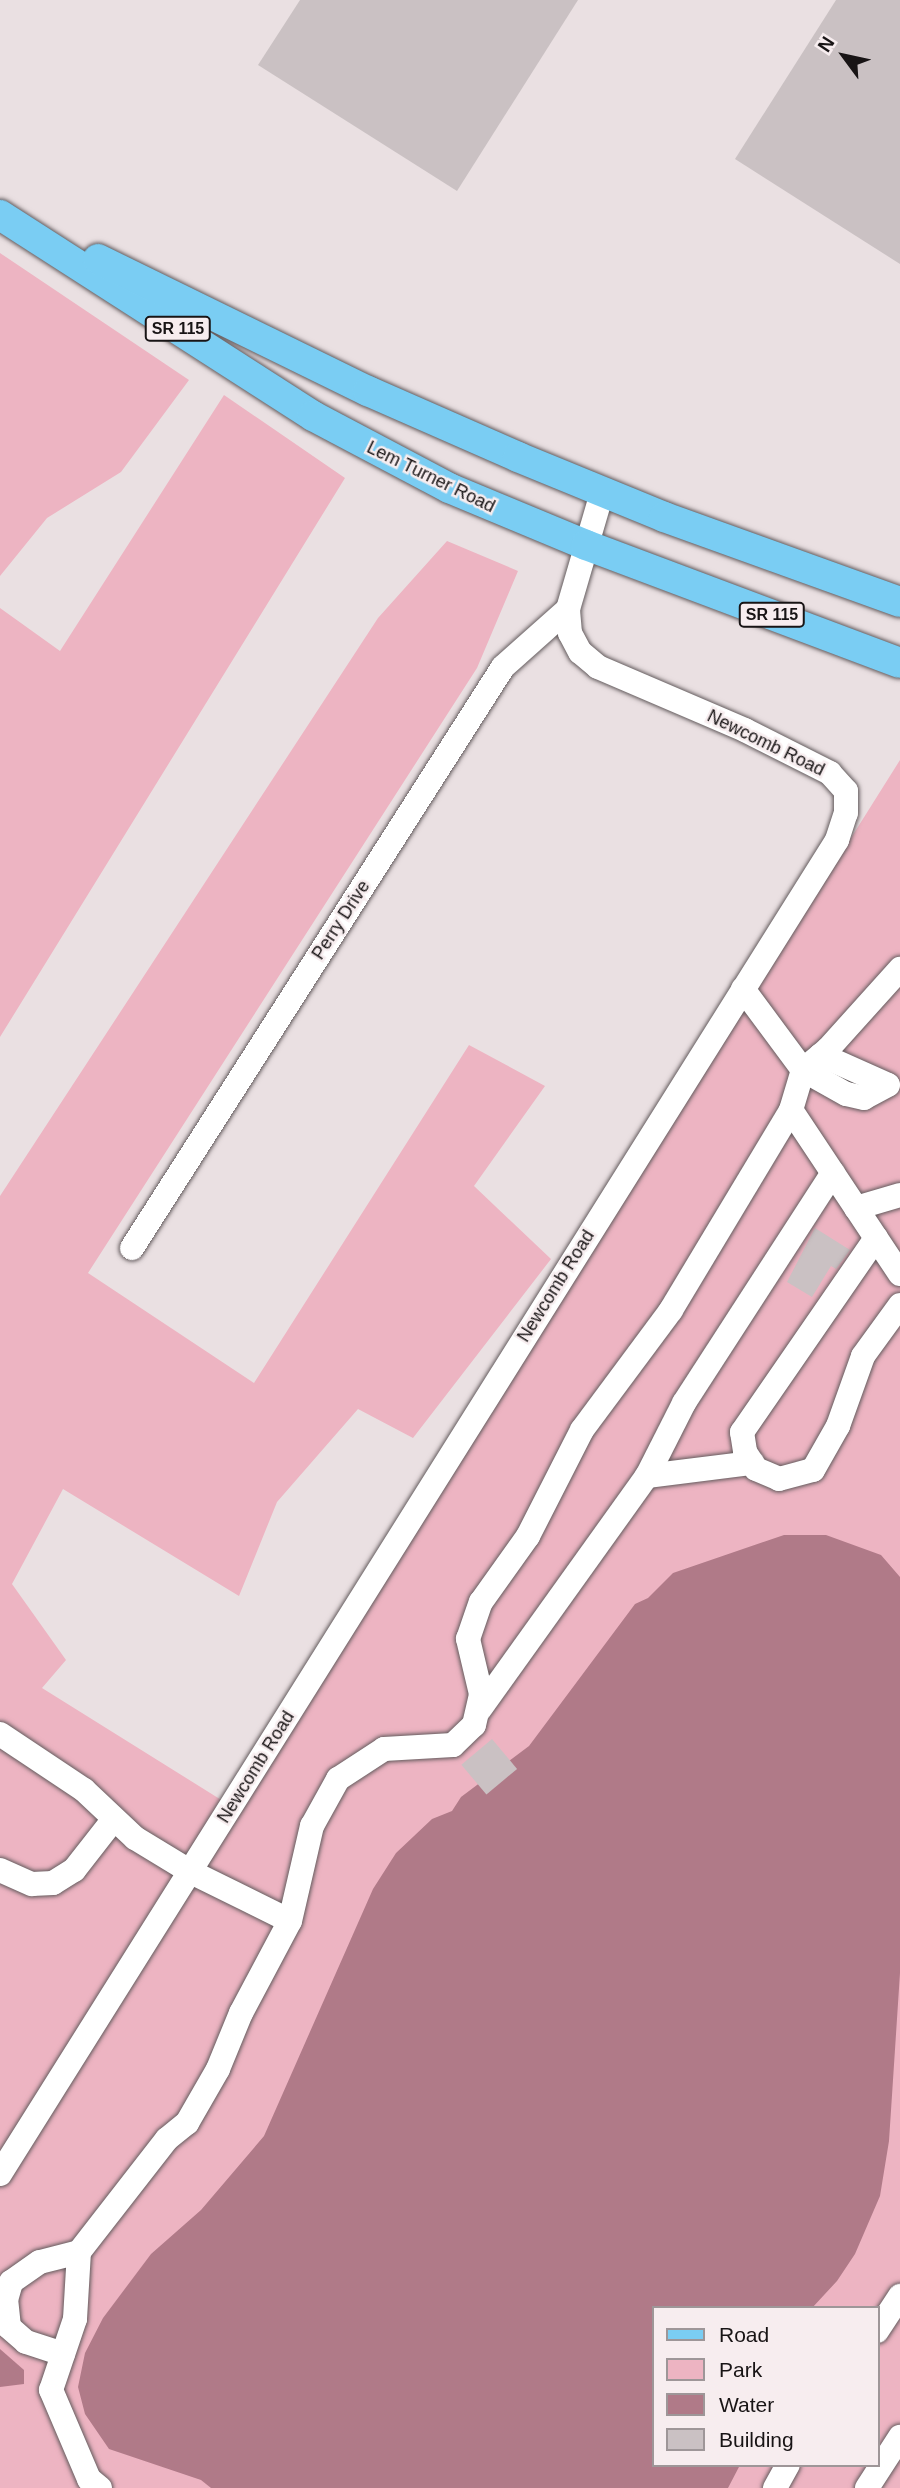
<!DOCTYPE html>
<html>
<head>
<meta charset="utf-8">
<style>
	body { margin:0 }
	#map { position:relative; width:900px; height:2488px; overflow:hidden; background:#eae0e2; font-family:Arial,sans-serif }
	div>[style] { position:absolute }
	.green>* { inset:0; background:#edb4c2 }
	.water>* { inset:0; background:#b07a88 }
	.building>* { inset:0; background:#cac1c3; transform-origin:0 0 }
	.roads { filter:drop-shadow(0 0 2px #635b5d) drop-shadow(0 0 2px #635b5d) }
	.minor>* { height:24px; margin:-12px; padding:0 12px; transform-origin:12px; border-radius:12px; background:#fff }
	.major>* { height:30px; margin:-15px; padding:0 15px; transform-origin:15px; border-radius:15px; background:#7acdf3 }
	span { translate:-50% -50%; white-space:nowrap; text-align:center; line-height:1.15; -webkit-text-stroke:5px #f7edef; paint-order:stroke }
	.shield-label span { padding:2px 5px; background:#f7edef; border:2px solid; border-radius:5px; -webkit-text-stroke-width:0 }
	.shield-label { font-size:16px; color:#181415; font-weight:700 }
	.street-label { font-size:18px; color:#181415 }
	.legend { position:absolute; left:652px; top:2306px; width:228px; height:161px; box-sizing:border-box; background:#f7edef; border:2px solid #9e9698; margin:0; padding:9px 12px; list-style:none; font-size:21px; color:#181415 }
	.legend li { display:flex; align-items:center; gap:14px; height:35px }
	.legend b { width:35px; border:2px solid #9e9698 }
	.north { position:absolute; left:809px; top:21px; width:70px; height:70px; -webkit-text-stroke:5px #f7edef; paint-order:stroke; rotate:303deg; font-size:19px; font-weight:700; line-height:28px; text-align:center; color:#181415 }
	.north::after { content:''; display:block; margin:auto; width:24px; height:32px; background:#181415; clip-path:polygon(50% 0,100% 100%,50% 72%,0 100%) }
</style>
</head>
<body>
<div id="map">
	<div class="green">
		<div style="clip-path:polygon(0 253px,189px 380px,121px 472px,47px 518px,0 576px)"></div>
		<div style="clip-path:polygon(224px 395px,345px 478px,0 1037px,0 608px,60px 651px)"></div>
		<div style="clip-path:polygon(evenodd,447px 541px,518px 571px,477px 668px,88px 1273px,254px 1383px,469px 1045px,545px 1086px,474px 1186px,551px 1259px,413px 1438px,358px 1409px,277px 1502px,239px 1596px,63px 1489px,12px 1584px,66px 1660px,42px 1688px,239px 1811px,900px 760px,900px 2488px,0 2488px,0 1196px,378px 618px,447px 541px,653px 2308px,877px 2308px,877px 2465px,653px 2465px,653px 2308px)"></div>
	</div>
	<div class="water">
		<div style="clip-path:polygon(784px 1535px,826px 1535px,881px 1555px,900px 1577px,900px 1973px,889px 2141px,880px 2196px,855px 2254px,837px 2281px,812px 2308px,653px 2308px,653px 2465px,740px 2465px,728px 2488px,211px 2488px,201px 2480px,109px 2449px,85px 2414px,78px 2387px,85px 2353px,103px 2318px,151px 2254px,201px 2210px,264px 2136px,373px 1889px,396px 1853px,432px 1819px,452px 1811px,461px 1797px,529px 1746px,635px 1604px,648px 1598px,673px 1573px)"></div>
		<div style="clip-path:polygon(0 2349px,24px 2370px,24px 2384px,0 2387px)"></div>
	</div>
	<div class="building">
		<div style="clip-path:polygon(300px 0,578px 0,457px 191px,258px 65px)"></div>
		<div style="clip-path:polygon(836px 0,900px 0,900px 264px,735px 159px)"></div>
		<div style="clip-path:polygon(815px 1228px,850px 1250px,836px 1269px,831px 1266px,812px 1297px,787px 1282px)"></div>
		<div style="left:492px;top:1739px;width:39px;height:40px;rotate:50deg"></div>
	</div>
	<div class="roads">
		<div class="minor">
			<div style="left:743px;top:989px;width:101px;rotate:53.5deg"></div>
			<div style="left:803px;top:1070px;width:42px;rotate:106.7deg"></div>
			<div style="left:791px;top:1110px;width:197px;rotate:56.4deg"></div>
			<div style="left:821px;top:1055px;width:73px;rotate:24.1deg"></div>
			<div style="left:888px;top:1085px;width:27px;rotate:152deg"></div>
			<div style="left:864px;top:1098px;width:18px;rotate:-167deg"></div>
			<div style="left:846px;top:1094px;width:49px;rotate:-150.8deg"></div>
			<div style="left:803px;top:1070px;width:23px;rotate:-40deg"></div>
			<div style="left:821px;top:1055px;width:9px;rotate:-41deg"></div>
			<div style="left:828px;top:1049px;width:108px;rotate:-48deg"></div>
			<div style="left:856px;top:1208px;width:46px;rotate:-16.5deg"></div>
			<div style="left:876px;top:1238px;width:236px;rotate:124.6deg"></div>
			<div style="left:742px;top:1432px;width:20px;rotate:81deg"></div>
			<div style="left:745px;top:1452px;width:20px;rotate:57deg"></div>
			<div style="left:756px;top:1469px;width:25px;rotate:23deg"></div>
			<div style="left:779px;top:1479px;width:35px;rotate:-15deg"></div>
			<div style="left:813px;top:1470px;width:51px;rotate:-60.4deg"></div>
			<div style="left:838px;top:1426px;width:74px;rotate:-70.3deg"></div>
			<div style="left:863px;top:1356px;width:63px;rotate:-54deg"></div>
			<div style="left:132px;top:1248px;width:689px;rotate:-57.44deg"></div>
			<div style="left:503px;top:667px;width:87px;rotate:-41.7deg"></div>
			<div style="left:647px;top:1476px;width:82px;rotate:-63.1deg"></div>
			<div style="left:684px;top:1403px;width:274px;rotate:-57.1deg"></div>
			<div style="left:480px;top:1709px;width:287px;rotate:-54.4deg"></div>
			<div style="left:647px;top:1476px;width:106px;rotate:-7.1deg"></div>
			<div style="left:0;top:1734px;width:101px;rotate:33.7deg"></div>
			<div style="left:84px;top:1790px;width:70px;rotate:43.3deg"></div>
			<div style="left:135px;top:1838px;width:66px;rotate:31.3deg"></div>
			<div style="left:191px;top:1872px;width:110px;rotate:26.3deg"></div>
			<div style="left:0;top:1870px;width:35px;rotate:24deg"></div>
			<div style="left:32px;top:1884px;width:21px;rotate:-3deg"></div>
			<div style="left:53px;top:1883px;width:25px;rotate:-32deg"></div>
			<div style="left:74px;top:1870px;width:63px;rotate:-52deg"></div>
			<div style="left:0;top:2174px;width:1575px;rotate:-57.89deg"></div>
			<div style="left:837px;top:840px;width:28px;rotate:-72deg"></div>
			<div style="left:846px;top:813px;width:22px;rotate:-90deg"></div>
			<div style="left:846px;top:791px;width:24px;rotate:-132deg"></div>
			<div style="left:830px;top:773px;width:95px;rotate:-153.2deg"></div>
			<div style="left:745px;top:730px;width:160px;rotate:-156.8deg"></div>
			<div style="left:598px;top:667px;width:23px;rotate:-140deg"></div>
			<div style="left:580px;top:652px;width:21px;rotate:-118deg"></div>
			<div style="left:570px;top:633px;width:24px;rotate:-95deg"></div>
			<div style="left:568px;top:609px;width:121px;rotate:-73.7deg"></div>
			<div style="left:877px;top:2331px;width:42px;rotate:-56.7deg"></div>
			<div style="left:63px;top:2354px;width:39px;rotate:-162deg"></div>
			<div style="left:26px;top:2342px;width:23px;rotate:-139deg"></div>
			<div style="left:9px;top:2327px;width:27px;rotate:-96deg"></div>
			<div style="left:6px;top:2300px;width:19px;rotate:-74deg"></div>
			<div style="left:11px;top:2282px;width:35px;rotate:-35deg"></div>
			<div style="left:40px;top:2262px;width:40px;rotate:-14.4deg"></div>
			<div style="left:100px;top:2488px;width:14px;rotate:-141deg"></div>
			<div style="left:89px;top:2479px;width:97px;rotate:-113.1deg"></div>
			<div style="left:51px;top:2390px;width:75px;rotate:-71.3deg"></div>
			<div style="left:75px;top:2319px;width:67px;rotate:-86.6deg"></div>
			<div style="left:79px;top:2252px;width:143px;rotate:-52.1deg"></div>
			<div style="left:167px;top:2139px;width:26px;rotate:-39deg"></div>
			<div style="left:187px;top:2123px;width:62px;rotate:-60.1deg"></div>
			<div style="left:218px;top:2069px;width:61px;rotate:-67.7deg"></div>
			<div style="left:241px;top:2013px;width:104px;rotate:-62deg"></div>
			<div style="left:290px;top:1921px;width:98px;rotate:-77deg"></div>
			<div style="left:312px;top:1826px;width:54px;rotate:-61deg"></div>
			<div style="left:338px;top:1779px;width:55px;rotate:-33.1deg"></div>
			<div style="left:384px;top:1749px;width:69px;rotate:-3.3deg"></div>
			<div style="left:453px;top:1745px;width:29px;rotate:-44deg"></div>
			<div style="left:474px;top:1725px;width:32px;rotate:-77deg"></div>
			<div style="left:481px;top:1694px;width:57px;rotate:-103.3deg"></div>
			<div style="left:468px;top:1639px;width:39px;rotate:-71deg"></div>
			<div style="left:481px;top:1602px;width:81px;rotate:-54.5deg"></div>
			<div style="left:528px;top:1536px;width:119px;rotate:-63deg"></div>
			<div style="left:582px;top:1430px;width:149px;rotate:-53.4deg"></div>
			<div style="left:671px;top:1310px;width:233px;rotate:-59deg"></div>
			<div style="left:775px;top:2488px;width:26px;rotate:-61deg"></div>
			<div style="left:867px;top:2488px;width:61px;rotate:-57.1deg"></div>
		</div>
		<div class="major">
			<div style="left:0;top:215px;width:372px;rotate:32.7deg"></div>
			<div style="left:313px;top:416px;width:154px;rotate:27.9deg"></div>
			<div style="left:449px;top:488px;width:148px;rotate:22.6deg"></div>
			<div style="left:586px;top:545px;width:335px;rotate:20.6deg"></div>
			<div style="left:98px;top:259px;width:301px;rotate:26.1deg"></div>
			<div style="left:368px;top:391px;width:164px;rotate:23.7deg"></div>
			<div style="left:518px;top:457px;width:158px;rotate:22.3deg"></div>
			<div style="left:664px;top:517px;width:251px;rotate:19.8deg"></div>
		</div>
	</div>
	<div class="shield-label">
		<span style="left:178px;top:329px">SR 115</span>
		<span style="left:772px;top:615px">SR 115</span>
	</div>
	<div class="street-label">
		<span style="left:431px;top:477px;rotate:26deg">Lem Turner Road</span>
		<span style="left:766px;top:743px;rotate:26deg">Newcomb Road</span>
		<span style="left:341px;top:920px;rotate:-57deg">Perry Drive</span>
		<span style="left:556px;top:1286px;rotate:-58deg">Newcomb Road</span>
		<span style="left:256px;top:1767px;rotate:-58deg">Newcomb Road</span>
	</div>
	<ul class="legend">
	<li><b style="height:9px;background:#7acdf3"></b>Road</li>
	<li><b style="height:19px;background:#edb4c2"></b>Park</li>
	<li><b style="height:19px;background:#b07a88"></b>Water</li>
	<li><b style="height:19px;background:#cac1c3"></b>Building</li>
	</ul>
	<div class="north">N</div>
</div>
</body>
</html>
